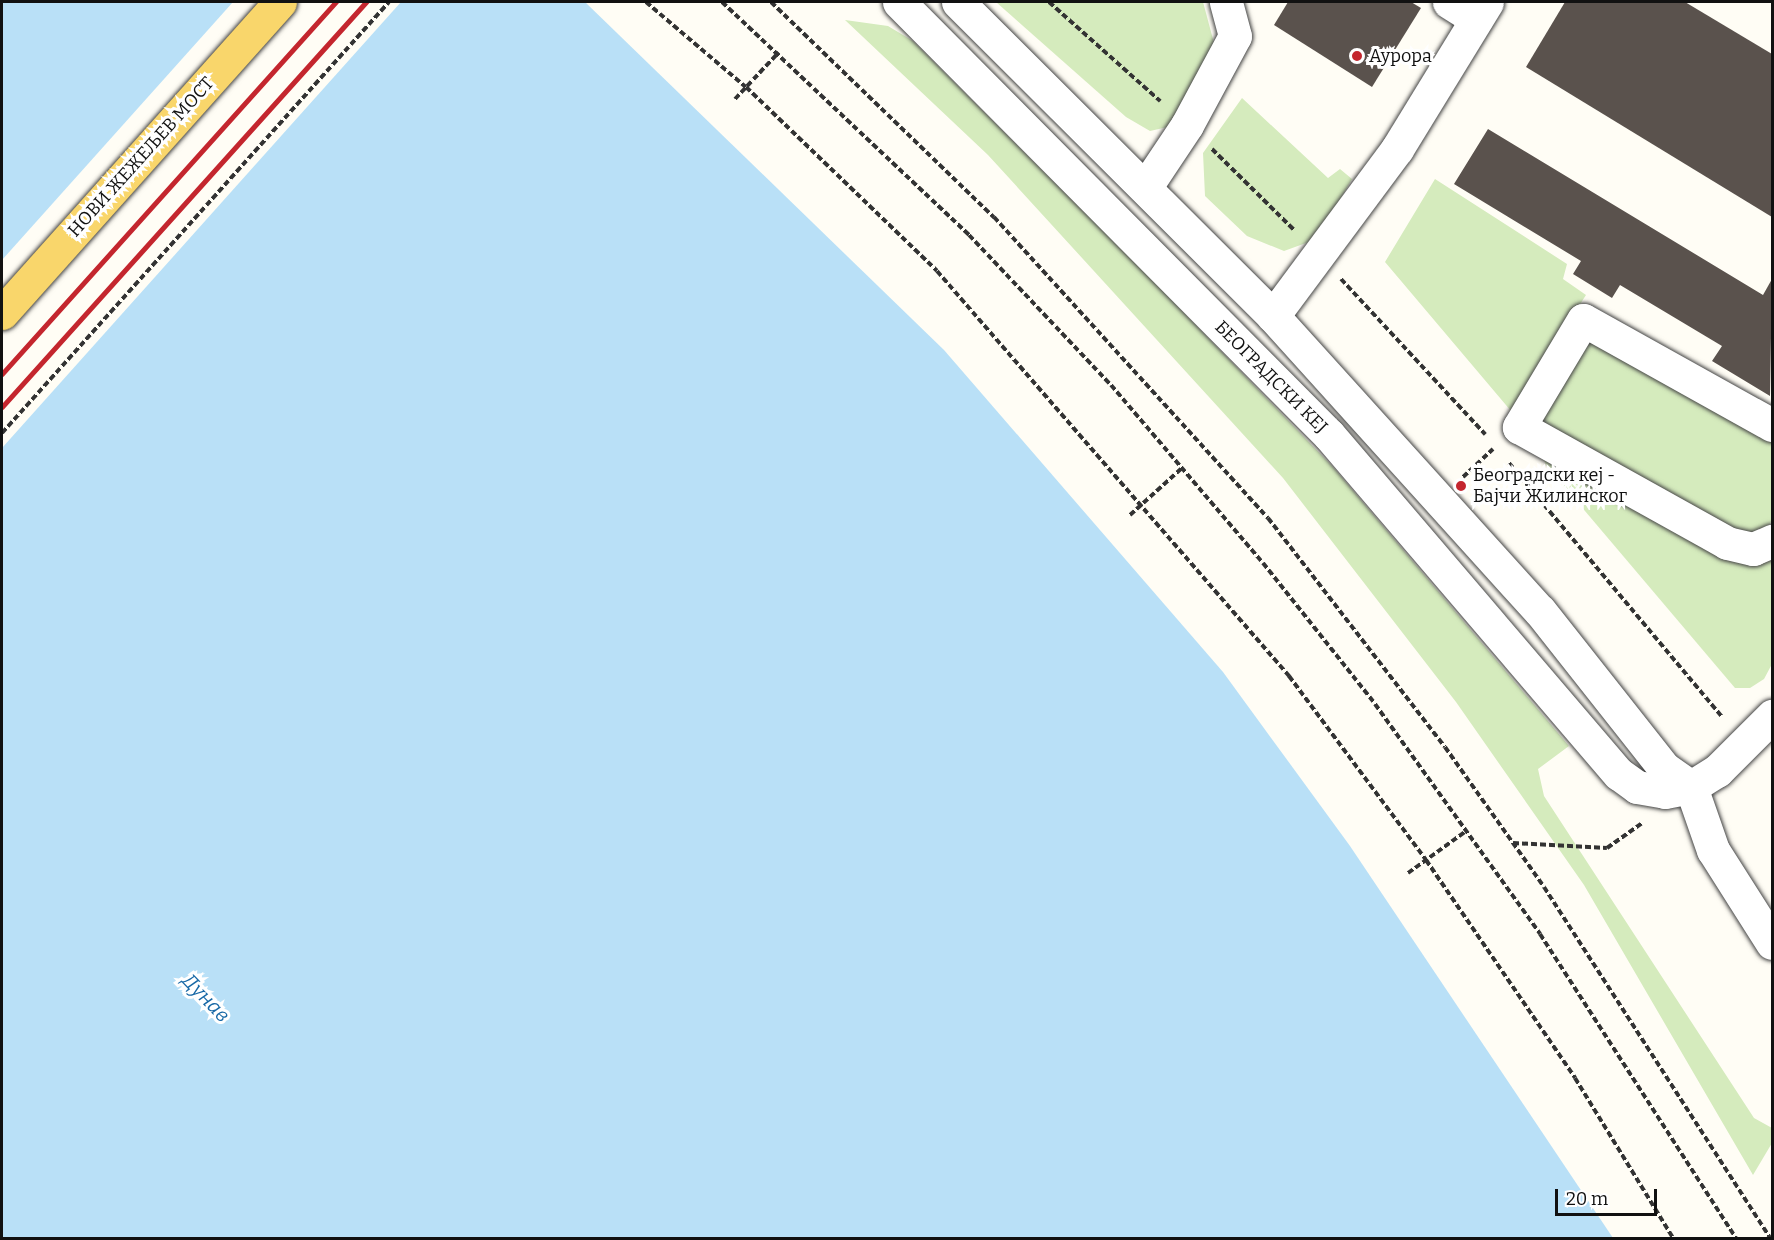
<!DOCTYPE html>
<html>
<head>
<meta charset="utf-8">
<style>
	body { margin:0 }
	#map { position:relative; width:1774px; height:1240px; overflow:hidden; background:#fffdf5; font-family:Bitter,serif }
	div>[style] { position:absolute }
	.green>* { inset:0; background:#d5ebbd }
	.water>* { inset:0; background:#b9e0f7 }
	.pier>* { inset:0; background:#fffdf5 }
	.building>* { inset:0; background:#5a524d }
	.path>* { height:4px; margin-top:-2px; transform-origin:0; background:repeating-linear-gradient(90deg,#333 0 6px,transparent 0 9px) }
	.roads { filter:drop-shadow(0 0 2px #444) drop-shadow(0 0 2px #444) }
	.minor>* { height:33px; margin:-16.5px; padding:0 16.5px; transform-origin:16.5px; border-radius:16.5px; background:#fff }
	.major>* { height:33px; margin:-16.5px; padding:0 16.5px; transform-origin:16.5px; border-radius:16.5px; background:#f9d66b }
	.rail>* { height:4.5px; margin:-2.25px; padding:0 2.25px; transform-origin:2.25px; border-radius:2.25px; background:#c4262e }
	.dots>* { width:16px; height:16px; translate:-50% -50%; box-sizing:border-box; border:3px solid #fff; border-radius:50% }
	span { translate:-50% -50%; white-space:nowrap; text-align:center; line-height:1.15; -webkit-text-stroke:6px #fff; paint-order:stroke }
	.poi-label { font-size:18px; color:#111 }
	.left { translate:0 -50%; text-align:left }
	.street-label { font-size:18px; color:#111 }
	.water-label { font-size:20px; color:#1768a6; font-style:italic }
	.frame { position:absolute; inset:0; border:3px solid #111; pointer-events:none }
	.scale { position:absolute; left:1555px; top:1189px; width:102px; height:27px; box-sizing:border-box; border:3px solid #111; border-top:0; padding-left:8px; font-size:18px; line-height:21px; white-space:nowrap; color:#111; -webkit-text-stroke:4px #fff; paint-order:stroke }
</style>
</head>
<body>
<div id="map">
	<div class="green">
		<div style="clip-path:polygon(996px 2px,1203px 2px,1214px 43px,1172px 126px,1150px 131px,1126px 117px)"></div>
		<div style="clip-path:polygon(845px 20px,888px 26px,913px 41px,1160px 288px,1333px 467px,1569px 746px,1538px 769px,1544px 796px,1754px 1118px,1772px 1128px,1772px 1143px,1753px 1175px,1584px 885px,1456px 702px,1283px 478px,988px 155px)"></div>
		<div style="clip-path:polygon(1242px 98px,1328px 178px,1340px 169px,1352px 179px,1317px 239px,1284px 251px,1247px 236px,1205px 196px,1203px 153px)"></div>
		<div style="clip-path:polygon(1435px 179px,1567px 264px,1563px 279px,1586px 295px,1511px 411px,1385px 262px)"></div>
		<div style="clip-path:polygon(1577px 329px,1772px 438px,1772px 520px,1766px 530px,1741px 534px,1535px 427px)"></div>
		<div style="clip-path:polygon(1539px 449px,1772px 546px,1772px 664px,1764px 679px,1750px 688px,1735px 688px,1546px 465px)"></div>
	</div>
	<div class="water">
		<div style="clip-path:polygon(2px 2px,585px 2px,944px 350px,1223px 672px,1350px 846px,1613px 1238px,2px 1238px)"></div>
	</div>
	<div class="pier">
		<div style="clip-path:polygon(233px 2px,401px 2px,2px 448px,2px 260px)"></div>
	</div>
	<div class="building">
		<div style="clip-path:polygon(1288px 2px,1411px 2px,1421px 8px,1372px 87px,1274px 25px)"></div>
		<div style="clip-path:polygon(1565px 2px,1685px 2px,1772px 54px,1772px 217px,1526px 67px)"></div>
		<div style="clip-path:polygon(1488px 129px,1763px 295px,1772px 279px,1770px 396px,1712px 361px,1722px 346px,1620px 285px,1612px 298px,1573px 274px,1581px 261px,1454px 184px)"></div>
	</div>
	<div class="path">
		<div style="left:646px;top:2px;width:131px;rotate:40.4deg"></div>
		<div style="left:746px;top:87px;width:265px;rotate:43.9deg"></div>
		<div style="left:937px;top:271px;width:537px;rotate:49deg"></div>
		<div style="left:1289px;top:676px;width:229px;rotate:53.3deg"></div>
		<div style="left:1426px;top:860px;width:264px;rotate:55.6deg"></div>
		<div style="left:1575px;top:1078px;width:188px;rotate:58.5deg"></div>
		<div style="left:722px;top:2px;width:340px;rotate:43.3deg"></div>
		<div style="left:969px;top:235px;width:207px;rotate:46.6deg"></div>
		<div style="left:1111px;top:385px;width:234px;rotate:49.5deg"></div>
		<div style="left:1263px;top:563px;width:180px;rotate:51.5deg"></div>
		<div style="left:1375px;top:704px;width:283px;rotate:54.3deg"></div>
		<div style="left:1540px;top:934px;width:362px;rotate:57.2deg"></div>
		<div style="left:771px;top:2px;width:310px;rotate:44deg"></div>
		<div style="left:994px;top:217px;width:407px;rotate:47.7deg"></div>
		<div style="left:1268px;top:518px;width:289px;rotate:52.3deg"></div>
		<div style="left:1445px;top:747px;width:171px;rotate:54.7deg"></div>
		<div style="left:1544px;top:887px;width:417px;rotate:57.2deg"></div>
		<div style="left:1049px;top:2px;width:149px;rotate:41.7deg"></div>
		<div style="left:735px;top:99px;width:64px;rotate:-46.9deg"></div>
		<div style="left:1212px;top:149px;width:115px;rotate:44.6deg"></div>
		<div style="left:1341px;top:279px;width:212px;rotate:47.1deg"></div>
		<div style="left:2px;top:433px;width:579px;rotate:-48.08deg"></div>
		<div style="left:1509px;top:463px;width:331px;rotate:50deg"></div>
		<div style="left:1463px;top:477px;width:41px;rotate:-43deg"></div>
		<div style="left:1130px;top:515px;width:70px;rotate:-42.1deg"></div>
		<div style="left:1513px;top:843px;width:94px;rotate:3deg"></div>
		<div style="left:1607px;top:848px;width:43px;rotate:-35.5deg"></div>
		<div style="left:1408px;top:873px;width:72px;rotate:-35.9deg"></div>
	</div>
	<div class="roads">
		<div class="minor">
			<div style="left:899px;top:2px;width:610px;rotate:45.2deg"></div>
			<div style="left:1329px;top:435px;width:446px;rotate:49.5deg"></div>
			<div style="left:1619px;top:774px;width:22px;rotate:36deg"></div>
			<div style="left:1637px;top:787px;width:28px;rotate:10deg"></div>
			<div style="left:1665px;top:792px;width:26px;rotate:-11deg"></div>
			<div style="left:1691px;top:787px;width:31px;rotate:-32deg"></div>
			<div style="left:1717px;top:771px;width:78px;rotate:-45deg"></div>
			<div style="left:958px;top:2px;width:445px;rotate:44.9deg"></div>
			<div style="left:1273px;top:316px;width:398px;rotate:47.9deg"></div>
			<div style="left:1540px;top:611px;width:200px;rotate:51.7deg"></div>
			<div style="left:1664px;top:768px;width:33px;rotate:35deg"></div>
			<div style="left:1449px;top:2px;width:32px;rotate:32deg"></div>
			<div style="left:1147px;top:185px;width:72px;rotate:-56.3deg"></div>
			<div style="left:1187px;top:125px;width:101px;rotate:-61.7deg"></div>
			<div style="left:1235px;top:36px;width:35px;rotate:-105deg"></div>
			<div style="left:1273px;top:316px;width:208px;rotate:-53.4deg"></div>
			<div style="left:1397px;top:149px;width:172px;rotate:-58.5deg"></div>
			<div style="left:1772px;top:425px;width:216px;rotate:-150.9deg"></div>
			<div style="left:1583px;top:320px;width:125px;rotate:120.9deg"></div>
			<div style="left:1519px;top:427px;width:238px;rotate:29.1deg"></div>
			<div style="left:1727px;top:543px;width:27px;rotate:13deg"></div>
			<div style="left:1753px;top:549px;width:21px;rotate:-23deg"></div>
			<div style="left:1691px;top:787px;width:67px;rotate:70.8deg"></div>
			<div style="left:1713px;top:850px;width:110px;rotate:57.6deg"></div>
		</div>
		<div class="major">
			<div style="left:2px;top:313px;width:417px;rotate:-48.2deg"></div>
		</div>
	</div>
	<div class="rail">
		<div style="left:2px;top:374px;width:500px;rotate:-48.1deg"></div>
		<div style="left:2px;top:407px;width:545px;rotate:-48.05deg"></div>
	</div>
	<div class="dots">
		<div style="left:1357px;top:56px;background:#c4262e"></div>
		<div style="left:1461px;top:486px;background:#c4262e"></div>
	</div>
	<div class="poi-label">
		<span class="left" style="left:1369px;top:56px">Аурора</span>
		<span class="left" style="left:1473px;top:486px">Београдски кеј -<br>Бајчи Жилинског</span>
	</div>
	<div class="street-label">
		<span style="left:141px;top:157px;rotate:-48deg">НОВИ ЖЕЖЕЉЕВ МОСТ</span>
		<span style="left:1271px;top:377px;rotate:45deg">БЕОГРАДСКИ КЕЈ</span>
	</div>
	<div class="water-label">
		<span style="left:206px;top:998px;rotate:46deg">Дунав</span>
	</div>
	<div class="frame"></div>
	<div class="scale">20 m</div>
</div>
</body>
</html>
